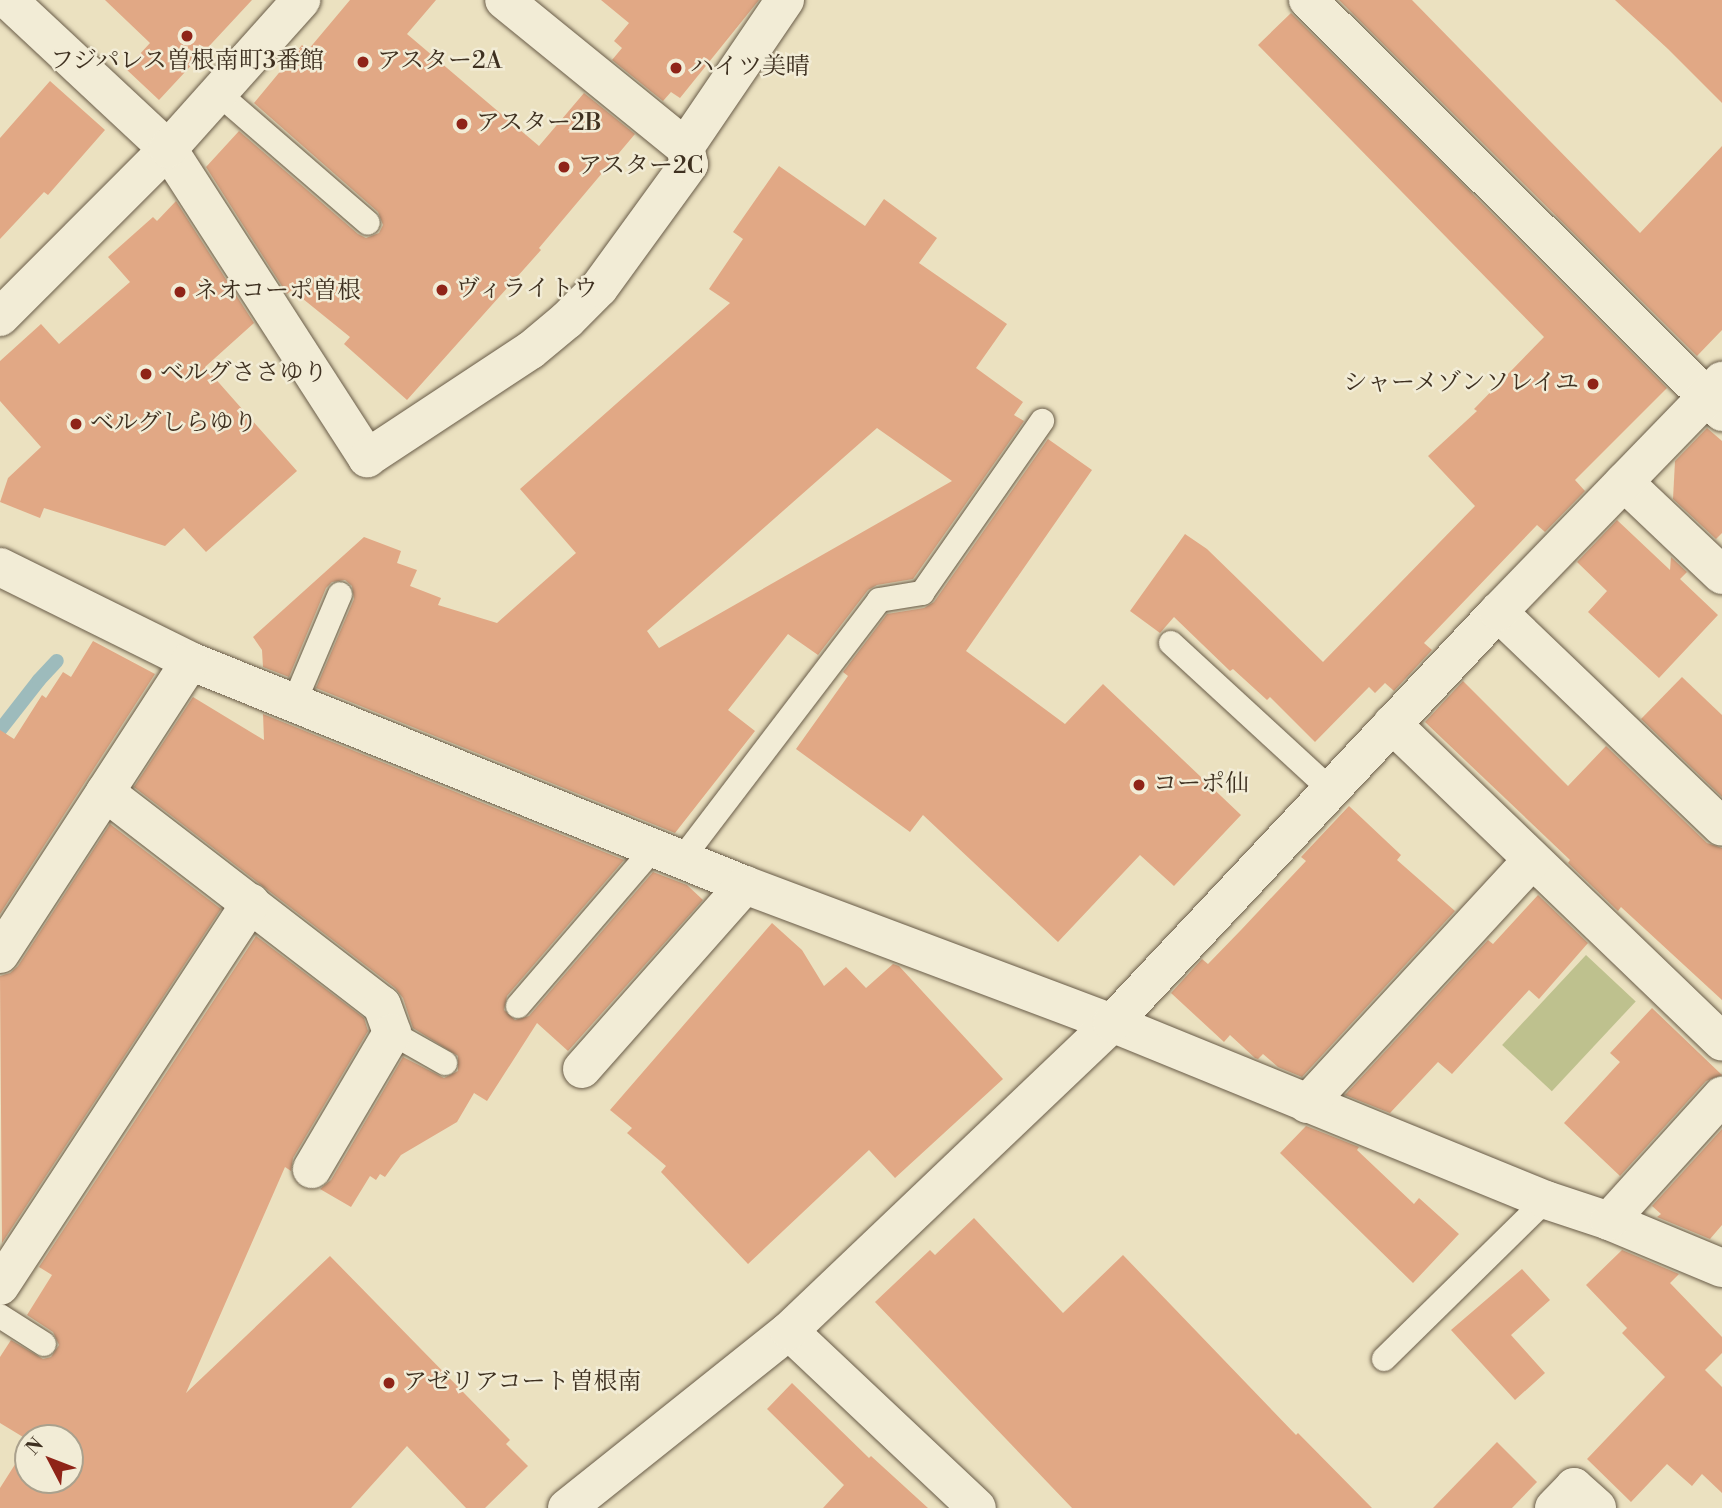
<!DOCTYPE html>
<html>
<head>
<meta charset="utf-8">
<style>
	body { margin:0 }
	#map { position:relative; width:1722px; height:1508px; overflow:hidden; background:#ebe1c0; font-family:"Libre Bodoni","Noto Serif JP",serif }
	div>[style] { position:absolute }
	.green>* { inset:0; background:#bec18e; transform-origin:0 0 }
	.stream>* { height:14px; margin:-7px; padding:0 7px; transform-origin:7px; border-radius:7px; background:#9dbbbc }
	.building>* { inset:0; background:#e1a885 }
	.roads { filter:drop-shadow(0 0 2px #695c48) drop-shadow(0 0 2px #695c48) }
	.service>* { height:24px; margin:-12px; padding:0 12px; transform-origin:12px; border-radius:12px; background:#f2ecd6 }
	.minor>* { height:38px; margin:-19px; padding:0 19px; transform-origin:19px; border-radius:19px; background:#f2ecd6 }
	.dots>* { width:19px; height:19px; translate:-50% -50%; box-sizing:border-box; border:4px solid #f2ecd6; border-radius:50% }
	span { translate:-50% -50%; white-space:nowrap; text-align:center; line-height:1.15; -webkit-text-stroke:5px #f2ecd6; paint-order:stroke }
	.poi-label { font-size:24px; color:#3e3020 }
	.left { translate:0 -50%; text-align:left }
	.right { translate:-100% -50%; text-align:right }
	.north { position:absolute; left:14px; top:1424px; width:70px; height:70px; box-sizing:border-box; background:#f2ecd6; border:2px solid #aaa18d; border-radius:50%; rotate:312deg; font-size:19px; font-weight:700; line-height:28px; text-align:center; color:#3e3020 }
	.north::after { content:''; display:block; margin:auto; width:24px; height:32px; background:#8f2418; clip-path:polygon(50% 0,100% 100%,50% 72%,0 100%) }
</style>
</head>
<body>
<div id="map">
	<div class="green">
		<div style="left:1586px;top:955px;width:68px;height:123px;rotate:43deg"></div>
	</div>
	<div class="stream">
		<div style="left:0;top:730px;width:63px;rotate:-52deg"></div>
		<div style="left:39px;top:680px;width:26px;rotate:-47deg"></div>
	</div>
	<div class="building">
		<div style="clip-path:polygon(105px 0,252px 0,159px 100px,126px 69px,150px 43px)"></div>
		<div style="clip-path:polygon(350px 0,436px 0,407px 34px,539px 146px,584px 93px,635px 134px,539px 248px,541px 250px,407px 400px,344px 344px,350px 337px,292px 290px,287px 294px,206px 167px,239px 131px,358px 234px,366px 238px,379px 233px,383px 225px,378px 212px,254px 103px,302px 45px,308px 50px)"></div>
		<div style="clip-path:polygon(601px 0,759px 0,680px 98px,671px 92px,663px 101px,612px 60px,622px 48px,614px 41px,629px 23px)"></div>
		<div style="clip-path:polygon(1339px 0,1412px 0,1640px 233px,1722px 146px,1722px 330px,1697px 356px)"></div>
		<div style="clip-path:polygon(1615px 0,1722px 0,1722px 103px,1668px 49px)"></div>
		<div style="clip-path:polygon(1291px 13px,1667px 388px,1575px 480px,1585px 491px,1545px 532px,1537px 525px,1424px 643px,1432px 650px,1394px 691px,1385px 683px,1375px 693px,1369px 687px,1315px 742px,1270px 697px,1267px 700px,1233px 669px,1230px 671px,1174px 617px,1160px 633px,1130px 611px,1185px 534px,1207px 549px,1323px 662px,1475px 506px,1428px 456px,1477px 411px,1474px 409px,1544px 337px,1258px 45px)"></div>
		<div style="clip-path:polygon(50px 81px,105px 130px,48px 195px,44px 192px,0 239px,0 138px)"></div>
		<div style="clip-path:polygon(evenodd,779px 166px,865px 226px,884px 199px,937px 238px,919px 263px,1007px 324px,976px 368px,1023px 402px,1014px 415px,1024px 421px,913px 579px,877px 585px,868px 590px,818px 655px,788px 634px,728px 710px,755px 731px,675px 833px,316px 688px,354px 599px,352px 586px,345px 580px,332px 582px,326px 588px,289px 677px,263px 667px,262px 650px,253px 637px,364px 537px,401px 551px,397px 563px,417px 570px,410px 586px,441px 598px,438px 605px,497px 623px,576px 553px,520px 489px,730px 303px,709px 289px,743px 239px,733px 232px,779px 166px,877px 428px,952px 481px,659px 648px,647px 631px,877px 428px)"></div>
		<div style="clip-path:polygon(176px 201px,254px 323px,205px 367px,297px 471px,206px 552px,184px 528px,165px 546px,44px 508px,40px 518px,0 502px,8px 478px,41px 447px,0 401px,0 361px,41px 324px,59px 344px,130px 282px,108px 257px,153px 217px,157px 221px)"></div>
		<div style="clip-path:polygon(1707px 428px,1722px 441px,1722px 533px,1716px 539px,1673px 499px,1675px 461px)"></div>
		<div style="clip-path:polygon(1048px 439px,1092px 470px,966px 651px,1065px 724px,1103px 684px,1241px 815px,1174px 886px,1140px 855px,1058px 942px,923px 815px,910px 832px,796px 749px,848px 676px,843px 672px,887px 614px,924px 608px,934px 602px)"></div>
		<div style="clip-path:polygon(1617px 520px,1670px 570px,1671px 557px,1687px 572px,1680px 579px,1718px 615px,1659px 678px,1588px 612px,1607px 591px,1577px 562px)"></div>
		<div style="clip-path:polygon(93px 641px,155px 674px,0 914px,0 730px,14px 739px,42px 695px,46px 698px,63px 672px,71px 677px)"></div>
		<div style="clip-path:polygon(1682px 677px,1722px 715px,1722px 797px,1641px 719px)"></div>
		<div style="clip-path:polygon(1463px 681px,1568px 786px,1606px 746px,1707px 843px,1722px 848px,1722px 1000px,1621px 907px,1618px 911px,1568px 863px,1570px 860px,1425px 722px)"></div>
		<div style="clip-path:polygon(193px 697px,264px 740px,263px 714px,624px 860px,507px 996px,504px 1010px,515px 1020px,529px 1016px,653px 872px,687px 885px,703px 900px,568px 1051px,537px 1023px,487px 1101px,474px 1093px,457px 1122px,401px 1155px,385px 1177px,380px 1174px,376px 1180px,370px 1176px,351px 1207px,320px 1189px,331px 1180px,403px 1057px,444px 1078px,458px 1071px,458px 1056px,413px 1028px,403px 998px,395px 988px,134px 787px)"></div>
		<div style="clip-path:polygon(1349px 806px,1401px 855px,1397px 860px,1455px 911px,1302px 1077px,1278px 1067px,1263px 1054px,1258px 1059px,1255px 1058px,1230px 1035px,1224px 1042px,1171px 993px,1202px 959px,1208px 964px,1241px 930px,1306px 861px,1301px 857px)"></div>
		<div style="clip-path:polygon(110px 824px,221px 909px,2px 1243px,0 976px,10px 973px,18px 966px)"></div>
		<div style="clip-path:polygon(1538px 895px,1588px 943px,1539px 999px,1529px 990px,1452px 1074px,1438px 1062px,1390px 1113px,1345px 1095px,1488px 940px,1493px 944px)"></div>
		<div style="clip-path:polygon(772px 923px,802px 950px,824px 986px,846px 967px,866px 988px,893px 964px,899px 966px,1003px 1079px,895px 1178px,869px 1150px,748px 1264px,661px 1172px,666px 1166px,627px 1133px,632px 1128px,610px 1110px)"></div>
		<div style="clip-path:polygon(256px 936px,364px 1018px,368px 1031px,293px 1158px,291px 1171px,285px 1167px,186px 1393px,330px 1256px,510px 1440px,506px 1444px,528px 1466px,485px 1508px,466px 1508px,407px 1446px,351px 1508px,0 1508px,0 1488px,28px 1444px,28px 1480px,70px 1480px,70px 1438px,28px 1440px,0 1423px,0 1357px,11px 1340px,43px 1359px,51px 1357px,59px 1345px,53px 1332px,27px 1315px,52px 1275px,39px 1267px)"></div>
		<div style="clip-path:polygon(1652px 1008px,1722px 1075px,1706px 1081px,1620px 1176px,1564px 1123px,1620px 1062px,1610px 1053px)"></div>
		<div style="clip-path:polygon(1306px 1126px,1359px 1147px,1357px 1150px,1414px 1204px,1419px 1198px,1459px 1234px,1413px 1283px,1280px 1153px)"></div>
		<div style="clip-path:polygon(1722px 1129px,1722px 1225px,1710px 1239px,1657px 1217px,1661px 1214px,1652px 1206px)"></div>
		<div style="clip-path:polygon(974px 1218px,1063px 1313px,1123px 1255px,1296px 1435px,1298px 1433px,1372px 1508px,1072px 1508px,875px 1302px,930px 1250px,935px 1255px)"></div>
		<div style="clip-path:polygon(1622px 1250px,1679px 1274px,1670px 1283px,1722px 1337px,1722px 1353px,1705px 1370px,1722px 1387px,1722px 1493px,1702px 1474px,1692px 1486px,1667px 1464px,1631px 1502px,1587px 1459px,1665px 1377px,1622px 1333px,1627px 1328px,1586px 1285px)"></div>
		<div style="clip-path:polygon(1522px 1269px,1550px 1300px,1511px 1335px,1545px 1373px,1515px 1400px,1451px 1330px)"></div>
		<div style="clip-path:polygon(792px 1383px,869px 1458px,871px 1456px,928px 1508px,823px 1508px,844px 1485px,767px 1409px)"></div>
		<div style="clip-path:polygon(1497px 1442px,1537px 1482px,1512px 1508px,1433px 1508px)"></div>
	</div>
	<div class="roads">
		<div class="service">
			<div style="left:218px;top:93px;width:198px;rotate:40.9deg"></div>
			<div style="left:1171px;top:643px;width:216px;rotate:42.6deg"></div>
			<div style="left:294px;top:703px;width:118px;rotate:-67.1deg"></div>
			<div style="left:682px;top:859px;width:325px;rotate:-52.7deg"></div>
			<div style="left:879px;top:600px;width:44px;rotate:-9.2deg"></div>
			<div style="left:922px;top:593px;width:210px;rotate:-55.1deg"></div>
			<div style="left:518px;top:1006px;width:208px;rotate:-49.3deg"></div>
			<div style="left:392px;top:1033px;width:61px;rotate:29.5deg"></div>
			<div style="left:0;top:1316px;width:52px;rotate:32.5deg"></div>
			<div style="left:1384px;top:1359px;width:227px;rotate:-44.5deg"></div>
		</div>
		<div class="minor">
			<div style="left:8px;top:0;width:219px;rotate:43deg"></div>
			<div style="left:168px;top:149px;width:368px;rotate:57.2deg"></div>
			<div style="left:367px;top:458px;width:196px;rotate:-33.4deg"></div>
			<div style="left:531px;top:350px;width:47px;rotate:-39.8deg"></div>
			<div style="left:567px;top:320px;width:45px;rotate:-45deg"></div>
			<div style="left:599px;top:288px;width:153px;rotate:-54deg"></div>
			<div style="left:689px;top:164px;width:17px;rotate:-103deg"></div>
			<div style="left:685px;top:147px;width:233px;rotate:-140.9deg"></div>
			<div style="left:1308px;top:0;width:584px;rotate:44.86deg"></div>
			<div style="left:685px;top:147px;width:178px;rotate:-55.8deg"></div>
			<div style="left:0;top:317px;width:238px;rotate:-45deg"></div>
			<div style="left:168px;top:149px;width:200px;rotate:-48.2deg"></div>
			<div style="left:1624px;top:482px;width:135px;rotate:43.5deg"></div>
			<div style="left:0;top:567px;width:212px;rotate:26.3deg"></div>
			<div style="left:190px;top:661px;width:598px;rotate:21.98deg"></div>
			<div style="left:745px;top:885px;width:392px;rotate:20.6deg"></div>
			<div style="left:1112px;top:1023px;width:469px;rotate:22.2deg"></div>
			<div style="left:1546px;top:1200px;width:66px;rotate:18.4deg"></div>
			<div style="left:1609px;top:1221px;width:122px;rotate:22.6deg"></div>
			<div style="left:1498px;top:612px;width:310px;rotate:43.8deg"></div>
			<div style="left:1392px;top:724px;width:458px;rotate:43.9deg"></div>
			<div style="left:105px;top:792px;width:349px;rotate:37.6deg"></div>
			<div style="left:382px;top:1005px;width:30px;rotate:70deg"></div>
			<div style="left:392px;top:1033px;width:158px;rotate:120.5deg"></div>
			<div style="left:0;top:954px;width:349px;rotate:-57deg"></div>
			<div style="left:582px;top:1069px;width:246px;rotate:-48.5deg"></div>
			<div style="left:1307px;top:1104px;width:332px;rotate:-47.3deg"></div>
			<div style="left:1609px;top:1221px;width:169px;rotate:-47.9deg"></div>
			<div style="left:0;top:1286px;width:458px;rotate:-56.8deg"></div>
			<div style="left:789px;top:1331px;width:258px;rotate:43.3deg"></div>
			<div style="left:567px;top:1508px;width:284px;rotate:-38.6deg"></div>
			<div style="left:789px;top:1331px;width:446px;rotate:-43.6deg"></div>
			<div style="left:1112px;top:1023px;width:564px;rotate:-46.8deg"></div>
			<div style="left:1498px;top:612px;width:322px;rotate:-45.9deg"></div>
			<div style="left:1554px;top:1508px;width:29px;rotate:-46deg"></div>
			<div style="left:1574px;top:1487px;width:31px;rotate:42deg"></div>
		</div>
	</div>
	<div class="dots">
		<div style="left:187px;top:36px;background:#8f2418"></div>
		<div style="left:363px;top:62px;background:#8f2418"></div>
		<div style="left:676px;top:68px;background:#8f2418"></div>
		<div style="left:462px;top:124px;background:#8f2418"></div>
		<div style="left:564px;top:167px;background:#8f2418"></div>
		<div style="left:442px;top:290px;background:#8f2418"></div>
		<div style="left:180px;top:292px;background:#8f2418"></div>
		<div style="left:146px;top:374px;background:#8f2418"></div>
		<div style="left:1593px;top:384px;background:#8f2418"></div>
		<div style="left:76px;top:424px;background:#8f2418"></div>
		<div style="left:1139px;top:785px;background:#8f2418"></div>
		<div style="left:389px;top:1383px;background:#8f2418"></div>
	</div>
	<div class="poi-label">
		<span style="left:187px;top:62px">フジパレス曽根南町3番館</span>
		<span class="left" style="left:377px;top:62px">アスター2A</span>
		<span class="left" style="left:690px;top:68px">ハイツ美晴</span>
		<span class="left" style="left:476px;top:124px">アスター2B</span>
		<span class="left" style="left:578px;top:167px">アスター2C</span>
		<span class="left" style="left:456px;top:290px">ヴィライトウ</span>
		<span class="left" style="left:194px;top:292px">ネオコーポ曽根</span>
		<span class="left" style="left:160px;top:374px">ベルグささゆり</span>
		<span class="right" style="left:1579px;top:384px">シャーメゾンソレイユ</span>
		<span class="left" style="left:90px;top:424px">ベルグしらゆり</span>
		<span class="left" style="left:1153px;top:785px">コーポ仙</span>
		<span class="left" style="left:403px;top:1383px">アゼリアコート曽根南</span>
	</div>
	<div class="north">N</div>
</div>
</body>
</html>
